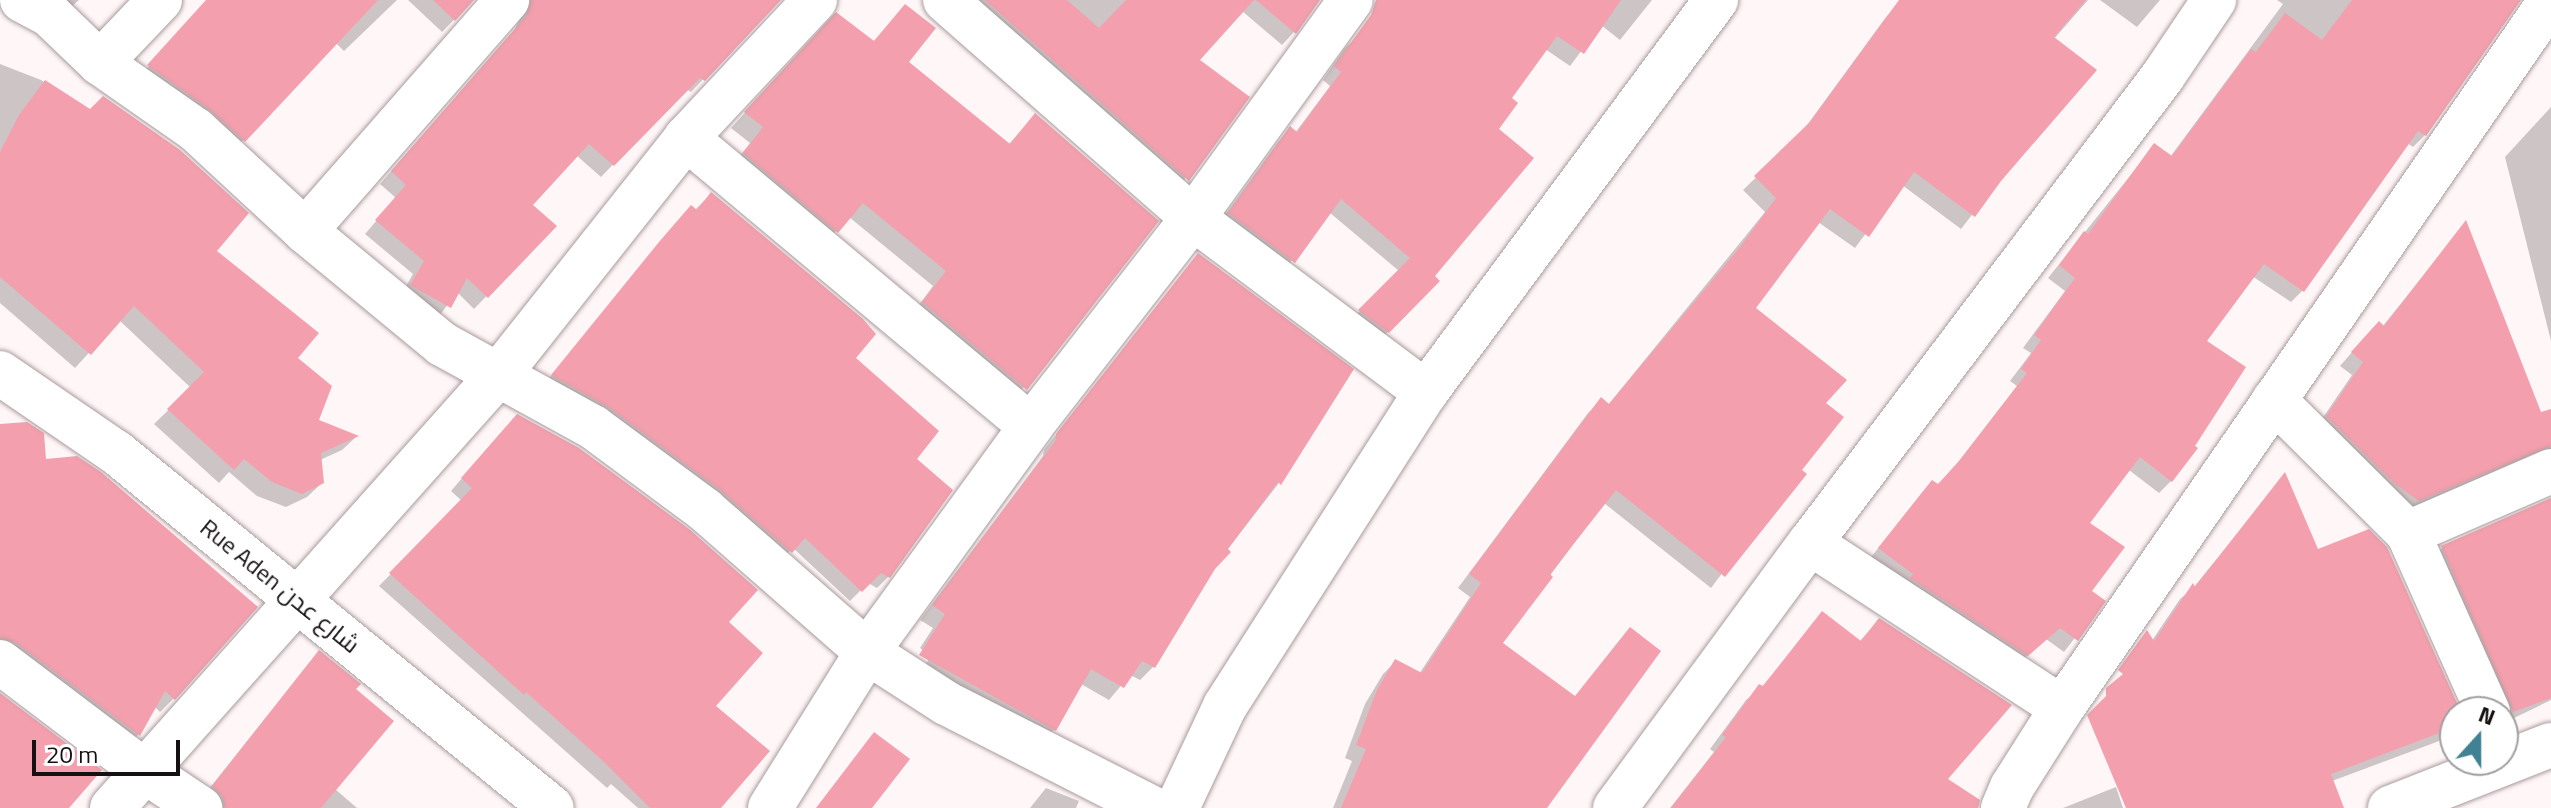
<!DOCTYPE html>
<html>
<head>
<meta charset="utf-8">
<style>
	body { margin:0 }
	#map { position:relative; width:2551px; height:808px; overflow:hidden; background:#fff6f7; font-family:"Titillium Web",Cairo,sans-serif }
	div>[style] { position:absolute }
	.shadow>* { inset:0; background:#0003 }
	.building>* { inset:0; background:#f49fad }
	.roads { filter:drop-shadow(0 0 2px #a89b9d) drop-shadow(0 0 2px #a89b9d) }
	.minor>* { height:44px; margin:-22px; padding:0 22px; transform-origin:22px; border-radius:22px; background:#fff }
	.major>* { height:44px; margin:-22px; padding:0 22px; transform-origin:22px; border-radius:22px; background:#fff }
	span { translate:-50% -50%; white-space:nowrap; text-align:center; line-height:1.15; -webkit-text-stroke:6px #fff; paint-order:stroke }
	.street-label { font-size:24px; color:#151011 }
	.north { position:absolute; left:2439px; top:696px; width:80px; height:80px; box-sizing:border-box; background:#fff; border:2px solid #a19fa0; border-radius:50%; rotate:21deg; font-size:22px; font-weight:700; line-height:32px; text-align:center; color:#151011 }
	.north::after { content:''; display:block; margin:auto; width:28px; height:36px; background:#418194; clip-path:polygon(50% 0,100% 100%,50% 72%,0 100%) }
	.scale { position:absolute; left:32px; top:740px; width:148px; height:36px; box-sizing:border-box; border:4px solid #151011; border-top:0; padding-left:10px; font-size:24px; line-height:28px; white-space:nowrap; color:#151011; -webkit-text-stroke:6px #fff; paint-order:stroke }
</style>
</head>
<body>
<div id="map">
	<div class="shadow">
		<div style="clip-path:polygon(64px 0,79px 0,72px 6px)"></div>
		<div style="clip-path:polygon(211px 0,397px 0,344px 51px,335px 42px,232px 152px,137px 79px)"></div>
		<div style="clip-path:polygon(408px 0,473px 0,442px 32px)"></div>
		<div style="clip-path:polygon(516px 0,778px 0,691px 92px,686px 89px,601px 177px,576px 155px,530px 205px,554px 226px,474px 309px,457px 292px,437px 319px,399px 298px,413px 274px,365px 234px,396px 198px,380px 184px,514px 31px,520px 18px)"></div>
		<div style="clip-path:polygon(958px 0,1311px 0,1294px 32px,1282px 45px,1242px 11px,1197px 60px,1247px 97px,1175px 192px)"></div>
		<div style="clip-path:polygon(1396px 0,1652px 0,1620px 40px,1601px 25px,1570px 66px,1545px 49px,1509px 99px,1432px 276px,1437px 281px,1375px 345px,1347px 324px,1399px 271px,1329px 212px,1281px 274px,1217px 226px,1278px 142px,1290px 129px,1295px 133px,1330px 86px,1323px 80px,1345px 48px)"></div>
		<div style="clip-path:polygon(1912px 0,2088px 0,2054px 39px,1999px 180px,1961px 229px,1902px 185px,1855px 248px,1818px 222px,1753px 308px,1823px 403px,1800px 470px,1711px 588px,1604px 503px,1500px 643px,1545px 808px,1333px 808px,1352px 761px,1345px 758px,1365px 704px,1383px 674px,1396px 661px,1419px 674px,1470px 597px,1458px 588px,1588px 413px,1601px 400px,1608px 405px,1765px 212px,1743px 190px,1799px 136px,1886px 17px,1898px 4px)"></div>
		<div style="clip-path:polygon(2100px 0,2160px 0,2137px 27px)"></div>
		<div style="clip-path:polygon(2277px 0,2518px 0,2425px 135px,2413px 147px,2407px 143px,2303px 290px,2291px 302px,2252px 276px,2204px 342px,2171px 481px,2159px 493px,2129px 470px,2087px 523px,2089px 591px,2103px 601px,2064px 652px,2046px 639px,2015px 667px,1868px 561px,1921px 494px,1932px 482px,1938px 487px,1948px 475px,2017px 386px,2010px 381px,2031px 353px,2023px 348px,2065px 291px,2048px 278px,2154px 146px,2170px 157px,2283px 4px)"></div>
		<div style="clip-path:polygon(905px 6px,906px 62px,1008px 145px,1035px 115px,1156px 221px,1011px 403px,909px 318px,933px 286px,849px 217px,823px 245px,730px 168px,750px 143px,731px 128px,822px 29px,873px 42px)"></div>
		<div style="clip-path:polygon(0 64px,41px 80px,246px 214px,214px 252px,296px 358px,317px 422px,356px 437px,342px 450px,320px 460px,322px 483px,307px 497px,286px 507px,257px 496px,229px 472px,219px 483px,154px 424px,191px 388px,119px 320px,75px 368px,0 303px)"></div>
		<div style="clip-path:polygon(2551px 107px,2551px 341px,2505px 157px)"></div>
		<div style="clip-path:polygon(711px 194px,853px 358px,914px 459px,951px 491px,888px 577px,877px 588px,868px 583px,850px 601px,793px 548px,779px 562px,542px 387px,649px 255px)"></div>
		<div style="clip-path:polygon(2465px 224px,2539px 415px,2551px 411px,2551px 462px,2405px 512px,2315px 429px,2352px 375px,2340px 366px,2366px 336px,2382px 327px)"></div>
		<div style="clip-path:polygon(1198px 255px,1279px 483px,1213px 568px,1154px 666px,1140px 680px,1130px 675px,1109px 700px,1081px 684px,1054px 730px,1040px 743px,917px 675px,931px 657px,920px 648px,933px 628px,920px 620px,1043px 456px,1044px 450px)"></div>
		<div style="clip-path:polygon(0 426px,44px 461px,174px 698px,160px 712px,154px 706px,138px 735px,124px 749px,0 655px)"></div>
		<div style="clip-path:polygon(505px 428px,726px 623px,713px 706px,720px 808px,638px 808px,611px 784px,607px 788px,379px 586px,462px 501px,451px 491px)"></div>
		<div style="clip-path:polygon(2285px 475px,2317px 552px,2459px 712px,2455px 712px,2455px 731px,2450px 737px,2332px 781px,2331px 808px,2176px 808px,2122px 685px,2180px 599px,2193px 588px)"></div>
		<div style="clip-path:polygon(2551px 500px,2551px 700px,2512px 719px,2511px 716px,2503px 718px,2430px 560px,2442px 548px)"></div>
		<div style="clip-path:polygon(1822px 614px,1859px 642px,1879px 620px,1958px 808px,1670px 808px,1714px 752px,1710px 749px,1746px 700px,1761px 688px)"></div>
		<div style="clip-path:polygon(307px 666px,353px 689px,335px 789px,357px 808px,208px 808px,200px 800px)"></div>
		<div style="clip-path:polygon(2116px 787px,2123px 808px,2063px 808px)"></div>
		<div style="clip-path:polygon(1046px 788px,1079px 801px,1076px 808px,1030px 808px)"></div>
	</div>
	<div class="building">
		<div style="clip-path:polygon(206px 0,378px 0,245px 142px,210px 110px,147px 65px)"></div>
		<div style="clip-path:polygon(433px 0,474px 0,455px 21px)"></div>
		<div style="clip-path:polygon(531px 0,781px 0,705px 81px,700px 78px,614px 166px,589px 144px,533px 205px,557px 226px,488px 298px,467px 278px,451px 308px,410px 285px,424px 261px,375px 220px,406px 185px,391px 171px,526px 16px)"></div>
		<div style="clip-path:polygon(985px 0,1067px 0,1099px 28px,1126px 0,1254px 0,1200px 60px,1250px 97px,1189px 181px)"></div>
		<div style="clip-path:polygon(1256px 0,1320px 0,1296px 34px)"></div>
		<div style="clip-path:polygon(1376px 0,1621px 0,1584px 54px,1557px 36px,1512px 98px,1518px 103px,1499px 129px,1534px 158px,1435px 276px,1440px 281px,1389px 333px,1358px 310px,1410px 258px,1341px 199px,1295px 263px,1228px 213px,1290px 126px,1297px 132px,1341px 72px,1334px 66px,1371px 15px)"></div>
		<div style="clip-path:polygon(1899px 0,2086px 0,2054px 37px,2097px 70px,2001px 181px,1975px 217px,1914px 172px,1869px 237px,1830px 209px,1756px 308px,1847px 380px,1826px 403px,1844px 417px,1802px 470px,1807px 474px,1725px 577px,1616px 490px,1550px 574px,1553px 577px,1503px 643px,1575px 696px,1630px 627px,1661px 651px,1547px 808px,1341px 808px,1366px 749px,1356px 745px,1377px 690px,1395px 659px,1422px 673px,1481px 583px,1469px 574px,1601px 397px,1609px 404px,1740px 247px,1776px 198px,1754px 176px,1810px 122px)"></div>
		<div style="clip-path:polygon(2352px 0,2521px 0,2426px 136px,2418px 131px,2304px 292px,2264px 264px,2207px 341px,2246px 367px,2195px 446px,2198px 448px,2172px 482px,2140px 457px,2090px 523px,2125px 547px,2092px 591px,2106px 601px,2078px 641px,2060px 628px,2028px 656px,1910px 578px,1913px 574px,1878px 548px,1932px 480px,1938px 484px,1960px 460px,2027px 373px,2021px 369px,2041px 340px,2034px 335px,2075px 278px,2059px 265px,2084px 231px,2088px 234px,2154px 143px,2172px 156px,2251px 49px,2256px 52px,2285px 13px,2322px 40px)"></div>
		<div style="clip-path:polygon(905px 4px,936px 28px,909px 62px,1010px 144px,1035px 113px,1159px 221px,1027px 390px,922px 302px,946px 271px,863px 203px,838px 233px,743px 153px,763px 127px,744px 112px,836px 12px,874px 41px)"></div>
		<div style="clip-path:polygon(45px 80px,90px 109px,103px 96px,180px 150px,249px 213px,217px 251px,319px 333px,298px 358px,332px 386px,319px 420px,359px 436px,321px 453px,324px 483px,302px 494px,272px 482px,244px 459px,234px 470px,167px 409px,204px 372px,134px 306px,91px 355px,0 277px,0 152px,19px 115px)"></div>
		<div style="clip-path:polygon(711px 192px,863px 319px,876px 334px,856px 358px,939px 431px,917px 459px,953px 490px,890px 578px,881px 573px,862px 592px,805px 538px,792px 553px,720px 490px,608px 407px,551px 375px,659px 242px,691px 205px,697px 210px)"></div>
		<div style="clip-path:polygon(2466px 220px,2541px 412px,2551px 409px,2551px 446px,2419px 501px,2395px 484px,2326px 416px,2363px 362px,2351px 352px,2379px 321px,2384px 326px)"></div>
		<div style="clip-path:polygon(1198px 253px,1354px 369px,1281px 485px,1278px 482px,1228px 549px,1231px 552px,1215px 569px,1155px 668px,1142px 661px,1124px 688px,1091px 669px,1056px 731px,919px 655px,945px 614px,932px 605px,1056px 440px,1056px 434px)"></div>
		<div style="clip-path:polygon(517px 414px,579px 448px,689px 529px,758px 590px,729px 622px,763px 653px,716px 706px,770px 751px,721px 808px,650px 808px,604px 762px,526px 692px,524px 695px,389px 573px,472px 488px,461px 478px)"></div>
		<div style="clip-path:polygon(27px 422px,44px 433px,46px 459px,77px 456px,101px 472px,258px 607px,175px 700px,165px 691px,140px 736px,15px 642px,0 638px,0 424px)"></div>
		<div style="clip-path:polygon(2285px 472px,2318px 549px,2369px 529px,2387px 547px,2461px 712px,2455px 712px,2455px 727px,2331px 774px,2344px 808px,2126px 808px,2087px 715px,2106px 696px,2106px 688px,2123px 674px,2118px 670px,2147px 630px,2154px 641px,2193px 583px,2195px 587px)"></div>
		<div style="clip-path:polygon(2551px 498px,2551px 698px,2513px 712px,2441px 546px)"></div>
		<div style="clip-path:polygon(1822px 611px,1861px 641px,1879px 618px,2012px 705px,1948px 779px,1980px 800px,1978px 808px,1671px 808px,1726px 737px,1722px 735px,1759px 684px,1763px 686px)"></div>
		<div style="clip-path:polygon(319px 650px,361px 684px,356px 689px,394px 721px,321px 808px,225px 808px,222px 796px,212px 786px)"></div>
		<div style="clip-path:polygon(0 693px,102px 770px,69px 808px,0 808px)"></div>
		<div style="clip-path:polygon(874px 732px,910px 759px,872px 808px,816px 808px)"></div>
	</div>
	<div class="roads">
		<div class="minor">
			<div style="left:22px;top:0;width:32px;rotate:28deg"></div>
			<div style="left:50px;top:15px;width:69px;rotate:43.8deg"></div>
			<div style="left:100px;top:63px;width:117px;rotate:34.9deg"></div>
			<div style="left:196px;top:130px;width:149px;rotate:42.8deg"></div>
			<div style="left:305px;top:231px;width:178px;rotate:39.5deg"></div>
			<div style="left:442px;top:344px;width:172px;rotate:28.8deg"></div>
			<div style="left:593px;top:427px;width:139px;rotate:36.5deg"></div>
			<div style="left:705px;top:510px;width:215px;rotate:41.2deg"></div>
			<div style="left:867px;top:652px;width:94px;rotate:32.8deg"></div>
			<div style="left:946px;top:703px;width:231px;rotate:27deg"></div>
			<div style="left:945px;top:0;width:330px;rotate:41.3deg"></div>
			<div style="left:1193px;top:218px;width:291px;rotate:36.8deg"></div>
			<div style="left:100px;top:63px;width:87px;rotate:-46.4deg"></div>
			<div style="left:686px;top:138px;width:449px;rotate:39.9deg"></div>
			<div style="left:305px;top:231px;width:307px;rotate:-48.8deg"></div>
			<div style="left:0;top:373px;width:142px;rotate:34.4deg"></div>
			<div style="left:117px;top:453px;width:561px;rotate:39.22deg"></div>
			<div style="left:2274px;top:400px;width:189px;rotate:44.8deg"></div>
			<div style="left:2408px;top:533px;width:196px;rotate:65.9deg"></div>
			<div style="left:2408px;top:533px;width:156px;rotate:-23.4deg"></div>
			<div style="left:1810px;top:543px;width:301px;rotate:33.2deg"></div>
			<div style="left:0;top:662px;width:179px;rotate:37.1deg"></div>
			<div style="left:143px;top:770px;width:69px;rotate:33.7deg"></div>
			<div style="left:112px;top:808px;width:583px;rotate:-48.27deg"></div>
			<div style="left:500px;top:373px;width:300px;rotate:-51.6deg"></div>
			<div style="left:686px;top:138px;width:189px;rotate:-46.9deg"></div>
			<div style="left:770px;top:808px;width:184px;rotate:-58.1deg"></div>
			<div style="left:867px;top:652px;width:279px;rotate:-54deg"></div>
			<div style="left:1031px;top:426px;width:264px;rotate:-52.1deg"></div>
			<div style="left:1193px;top:218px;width:269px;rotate:-54.1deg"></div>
			<div style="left:1615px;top:808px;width:329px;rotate:-53.7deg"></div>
			<div style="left:1810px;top:543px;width:585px;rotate:-52.91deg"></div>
			<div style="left:2163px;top:76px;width:92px;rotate:-56.1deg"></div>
			<div style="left:2003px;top:808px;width:23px;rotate:-67deg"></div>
			<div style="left:2012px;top:787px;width:93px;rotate:-57.7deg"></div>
			<div style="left:2062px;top:708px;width:860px;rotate:-55.37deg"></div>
			<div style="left:2390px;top:808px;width:173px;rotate:-21.4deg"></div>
		</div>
		<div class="major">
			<div style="left:1177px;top:808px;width:113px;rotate:-64.8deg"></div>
			<div style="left:1225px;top:706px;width:373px;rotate:-57.4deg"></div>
			<div style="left:1426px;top:392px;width:488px;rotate:-53.5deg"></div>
		</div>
	</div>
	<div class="street-label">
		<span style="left:280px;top:586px;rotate:39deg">Rue Aden شارع عدن</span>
	</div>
	<div class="north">N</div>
	<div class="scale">20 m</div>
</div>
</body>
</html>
